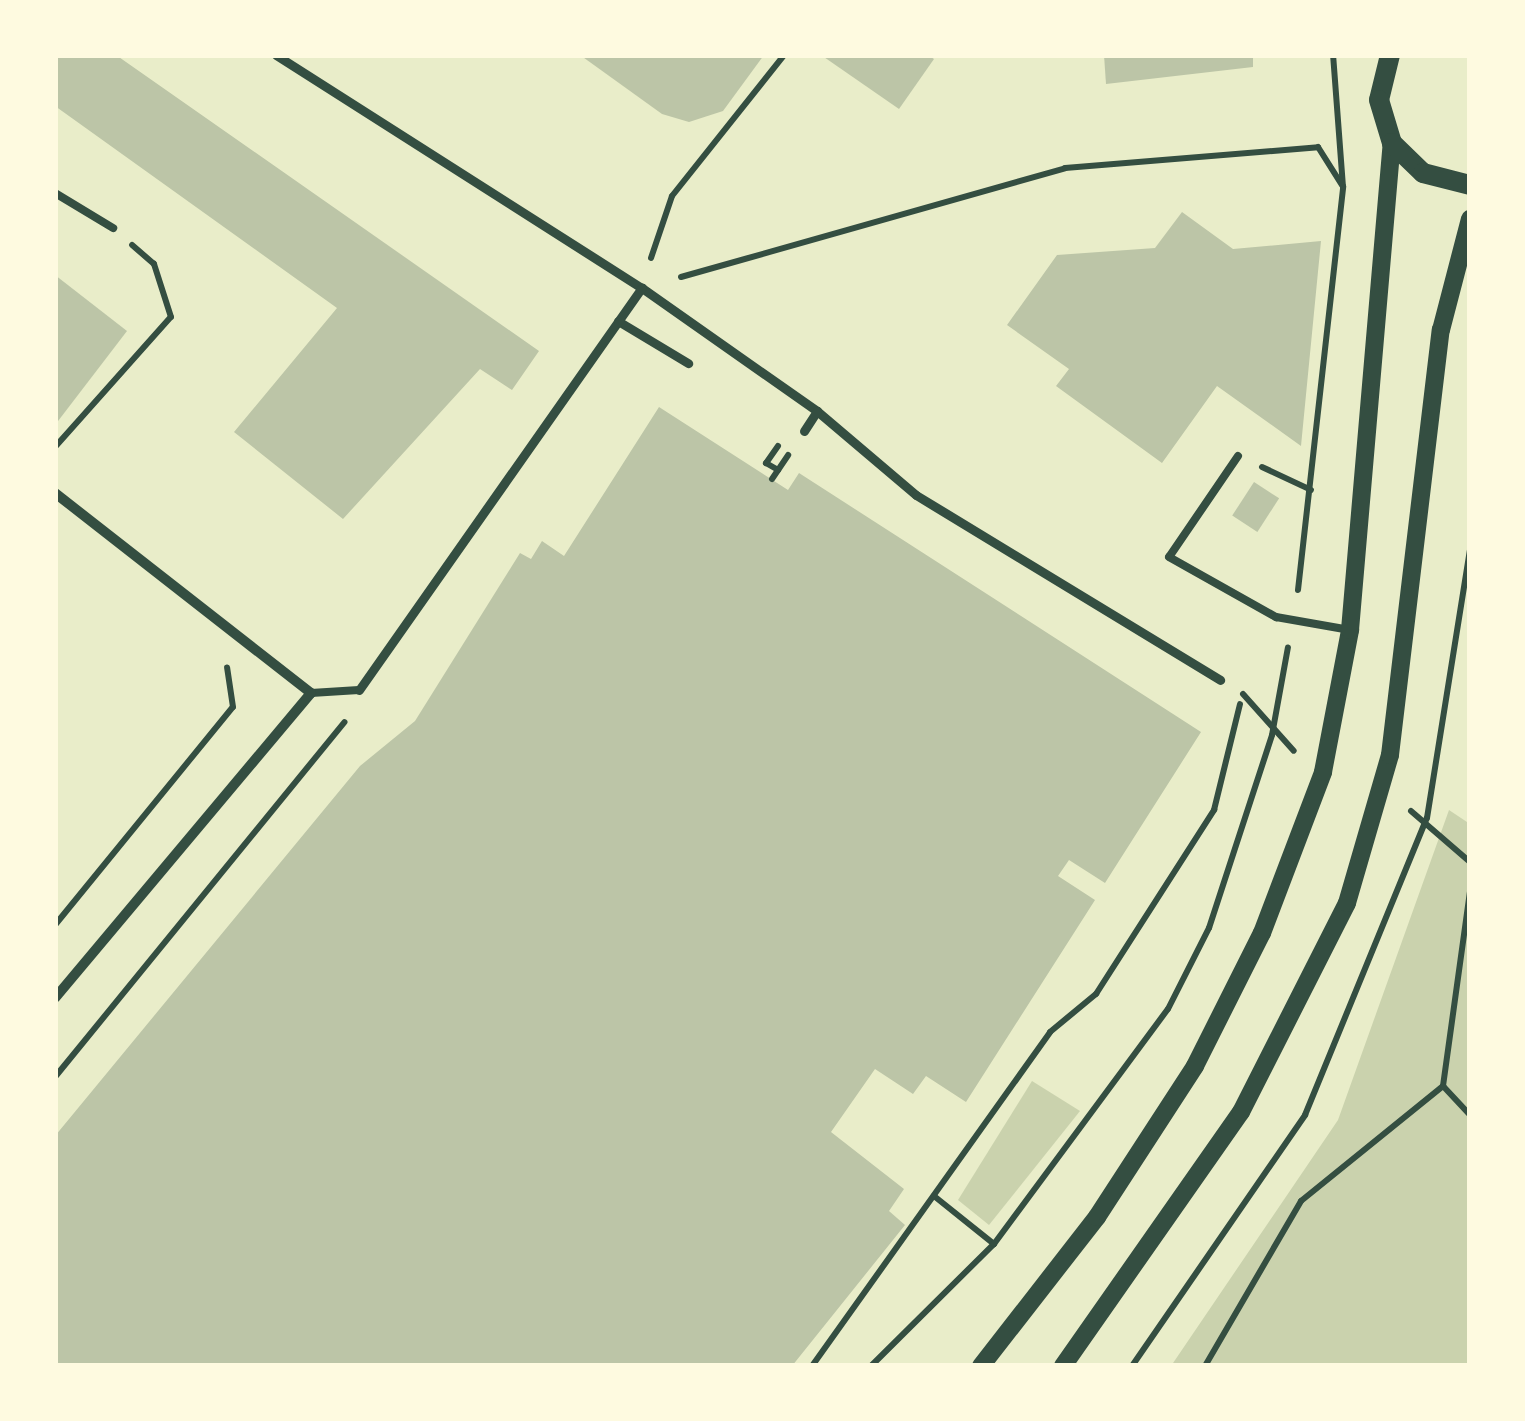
<!DOCTYPE html>
<html>
<head>
<meta charset="utf-8">
<style>
	body { margin:0 }
	#map { position:relative; width:1525px; height:1421px; overflow:hidden; background:#e9edc9; font-family:"Work Sans",sans-serif }
	div>[style] { position:absolute }
	.green>* { inset:0; background:#cad2ad }
	.building>* { inset:0; background:#bcc5a7; transform-origin:0 0 }
	.path>* { height:6px; margin:-3px; padding:0 3px; transform-origin:3px; border-radius:3px; background:#344e41 }
	.service>* { height:8px; margin:-4px; padding:0 4px; transform-origin:4px; border-radius:4px; background:#344e41 }
	.pedestrian>* { height:9px; margin:-4.5px; padding:0 4.5px; transform-origin:4.5px; border-radius:4.5px; background:#344e41 }
	.minor>* { height:10px; margin:-5px; padding:0 5px; transform-origin:5px; border-radius:5px; background:#344e41 }
	.tertiary>* { height:18px; margin:-9px; padding:0 9px; transform-origin:9px; border-radius:9px; background:#344e41 }
	.secondary>* { height:20px; margin:-10px; padding:0 10px; transform-origin:10px; border-radius:10px; background:#344e41 }
	span { translate:-50% -50%; white-space:nowrap; text-align:center; line-height:1.15; -webkit-text-stroke:9px #fefae0; paint-order:stroke }
	.frame { position:absolute; inset:0; border:58px solid #fefae0; pointer-events:none }
</style>
</head>
<body>
<div id="map">
	<div class="green">
		<div style="clip-path:polygon(1449px 810px,1470px 824px,1470px 1366px,1171px 1366px,1338px 1120px)"></div>
		<div style="clip-path:polygon(1032px 1081px,1080px 1111px,989px 1225px,958px 1200px)"></div>
	</div>
	<div class="building">
		<div style="clip-path:polygon(55px 55px,116px 55px,539px 351px,512px 390px,480px 369px,343px 519px,234px 432px,337px 308px,55px 106px)"></div>
		<div style="clip-path:polygon(580px 55px,764px 55px,723px 111px,689px 122px,662px 114px)"></div>
		<div style="clip-path:polygon(821px 55px,928px 55px,934px 59px,899px 109px)"></div>
		<div style="clip-path:polygon(1104px 55px,1253px 55px,1253px 67px,1106px 84px)"></div>
		<div style="clip-path:polygon(1182px 212px,1233px 249px,1321px 241px,1301px 446px,1217px 386px,1162px 463px,1056px 386px,1069px 369px,1007px 325px,1057px 255px,1155px 248px)"></div>
		<div style="clip-path:polygon(55px 275px,127px 331px,55px 425px)"></div>
		<div style="clip-path:polygon(659px 407px,788px 490px,799px 473px,1201px 732px,1105px 883px,1069px 860px,1058px 876px,1095px 900px,966px 1102px,926px 1076px,913px 1094px,875px 1069px,831px 1132px,904px 1189px,889px 1211px,905px 1225px,792px 1366px,55px 1366px,55px 1136px,360px 766px,415px 721px,520px 553px,531px 559px,542px 541px,564px 556px)"></div>
		<div style="left:1254px;top:482px;width:30px;height:40px;rotate:33deg"></div>
	</div>
	<div class="path">
		<div style="left:651px;top:258px;width:65px;rotate:-71.3deg"></div>
		<div style="left:672px;top:196px;width:180px;rotate:-51.5deg"></div>
		<div style="left:681px;top:277px;width:399px;rotate:-15.8deg"></div>
		<div style="left:1065px;top:168px;width:254px;rotate:-4.7deg"></div>
		<div style="left:1318px;top:147px;width:45px;rotate:57.7deg"></div>
		<div style="left:778px;top:446px;width:21px;rotate:125deg"></div>
		<div style="left:766px;top:463px;width:14px;rotate:30deg"></div>
		<div style="left:55px;top:447px;width:174px;rotate:-48.3deg"></div>
		<div style="left:171px;top:317px;width:56px;rotate:-107.8deg"></div>
		<div style="left:154px;top:264px;width:29px;rotate:-139deg"></div>
		<div style="left:1262px;top:467px;width:54px;rotate:25.1deg"></div>
		<div style="left:772px;top:479px;width:29px;rotate:-56deg"></div>
		<div style="left:1298px;top:590px;width:406px;rotate:-83.6deg"></div>
		<div style="left:1343px;top:187px;width:132px;rotate:-94.3deg"></div>
		<div style="left:1243px;top:694px;width:76px;rotate:48.2deg"></div>
		<div style="left:1411px;top:811px;width:78px;rotate:40.8deg"></div>
		<div style="left:55px;top:925px;width:281px;rotate:-50.8deg"></div>
		<div style="left:233px;top:707px;width:40px;rotate:-98.5deg"></div>
		<div style="left:55px;top:1077px;width:458px;rotate:-50.8deg"></div>
		<div style="left:1443px;top:1086px;width:196px;rotate:-82.1deg"></div>
		<div style="left:934px;top:1196px;width:77px;rotate:38.7deg"></div>
		<div style="left:812px;top:1366px;width:410px;rotate:-54.5deg"></div>
		<div style="left:1050px;top:1032px;width:60px;rotate:-39.6deg"></div>
		<div style="left:1096px;top:994px;width:219px;rotate:-57.3deg"></div>
		<div style="left:1214px;top:810px;width:109px;rotate:-76.2deg"></div>
		<div style="left:871px;top:1366px;width:173px;rotate:-44.8deg"></div>
		<div style="left:994px;top:1244px;width:292px;rotate:-53.5deg"></div>
		<div style="left:1168px;top:1009px;width:91px;rotate:-63.2deg"></div>
		<div style="left:1209px;top:928px;width:203px;rotate:-71.9deg"></div>
		<div style="left:1272px;top:735px;width:89px;rotate:-79.7deg"></div>
		<div style="left:1132px;top:1366px;width:305px;rotate:-55.4deg"></div>
		<div style="left:1305px;top:1115px;width:321px;rotate:-67.7deg"></div>
		<div style="left:1427px;top:818px;width:271px;rotate:-80.9deg"></div>
		<div style="left:1205px;top:1366px;width:191px;rotate:-59.8deg"></div>
		<div style="left:1301px;top:1201px;width:183px;rotate:-39deg"></div>
		<div style="left:1443px;top:1086px;width:40px;rotate:47deg"></div>
	</div>
	<div class="service">
		<div style="left:55px;top:193px;width:68px;rotate:31.1deg"></div>
		<div style="left:1238px;top:456px;width:122px;rotate:124.3deg"></div>
		<div style="left:1169px;top:557px;width:123px;rotate:29.3deg"></div>
		<div style="left:1276px;top:617px;width:75px;rotate:10deg"></div>
		<div style="left:311px;top:693px;width:48px;rotate:-3.6deg"></div>
	</div>
	<div class="pedestrian">
		<div style="left:276px;top:55px;width:434px;rotate:32.5deg"></div>
		<div style="left:642px;top:288px;width:214px;rotate:35.1deg"></div>
		<div style="left:817px;top:411px;width:130px;rotate:40.3deg"></div>
		<div style="left:916px;top:495px;width:356px;rotate:31.3deg"></div>
		<div style="left:618px;top:321px;width:82px;rotate:31deg"></div>
		<div style="left:804px;top:431px;width:24px;rotate:-57deg"></div>
		<div style="left:359px;top:690px;width:492px;rotate:-54.9deg"></div>
	</div>
	<div class="minor">
		<div style="left:55px;top:493px;width:325px;rotate:38deg"></div>
		<div style="left:311px;top:693px;width:398px;rotate:130deg"></div>
	</div>
	<div class="tertiary">
		<div style="left:981px;top:1366px;width:189px;rotate:-52.1deg"></div>
		<div style="left:1097px;top:1217px;width:180px;rotate:-57deg"></div>
		<div style="left:1195px;top:1066px;width:149px;rotate:-63.3deg"></div>
		<div style="left:1262px;top:933px;width:172px;rotate:-69.2deg"></div>
		<div style="left:1323px;top:772px;width:145px;rotate:-79.2deg"></div>
		<div style="left:1350px;top:630px;width:489px;rotate:-85.1deg"></div>
		<div style="left:1063px;top:1366px;width:310px;rotate:-55deg"></div>
		<div style="left:1241px;top:1112px;width:234px;rotate:-63.1deg"></div>
		<div style="left:1347px;top:903px;width:154px;rotate:-73.8deg"></div>
		<div style="left:1390px;top:755px;width:428px;rotate:-83.2deg"></div>
		<div style="left:1441px;top:330px;width:115px;rotate:-75.4deg"></div>
	</div>
	<div class="secondary">
		<div style="left:1390px;top:55px;width:46px;rotate:103.7deg"></div>
		<div style="left:1379px;top:100px;width:45px;rotate:73.2deg"></div>
		<div style="left:1392px;top:143px;width:43px;rotate:44.1deg"></div>
		<div style="left:1423px;top:173px;width:49px;rotate:14.3deg"></div>
	</div>
	<div class="frame"></div>
</div>
</body>
</html>
